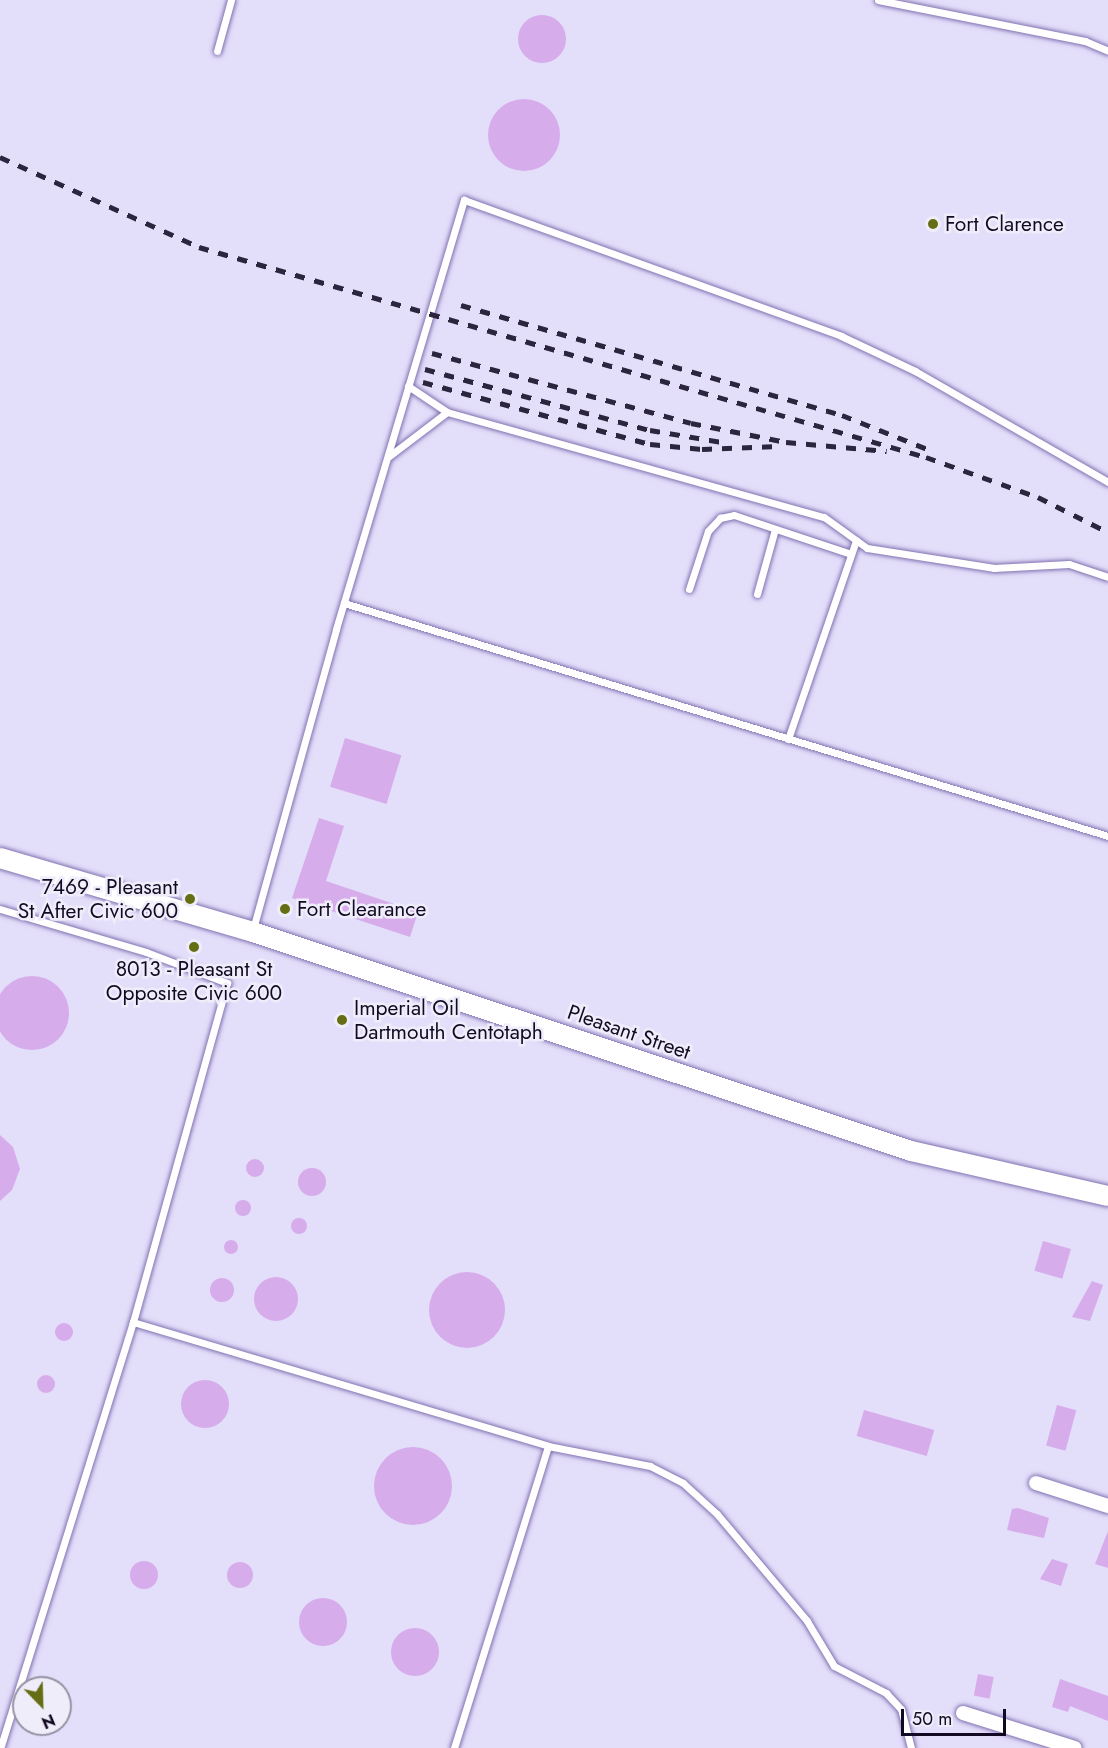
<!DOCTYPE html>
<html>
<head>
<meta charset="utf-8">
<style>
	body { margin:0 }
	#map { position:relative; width:1108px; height:1748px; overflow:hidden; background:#e3defa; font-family:Jost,sans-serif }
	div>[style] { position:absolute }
	.building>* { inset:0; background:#d7aceb; transform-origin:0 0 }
	.round { border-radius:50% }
	.roads { filter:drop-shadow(0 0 2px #8272b2) drop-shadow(0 0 2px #8272b2) }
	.service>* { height:7px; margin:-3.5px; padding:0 3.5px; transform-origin:3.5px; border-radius:3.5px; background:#fff }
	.minor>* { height:14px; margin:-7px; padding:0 7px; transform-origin:7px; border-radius:7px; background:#fff }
	.secondary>* { height:20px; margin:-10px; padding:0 10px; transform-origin:10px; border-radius:10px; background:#fff }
	.rail>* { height:4.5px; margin-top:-2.25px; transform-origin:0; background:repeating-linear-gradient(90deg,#2c253e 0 10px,transparent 0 20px) }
	.dots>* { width:16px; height:16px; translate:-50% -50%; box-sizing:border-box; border:3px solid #f0edfb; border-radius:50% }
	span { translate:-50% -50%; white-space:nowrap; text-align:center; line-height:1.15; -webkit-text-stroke:5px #f0edfb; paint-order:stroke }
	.poi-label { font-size:21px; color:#110a22 }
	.left { translate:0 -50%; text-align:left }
	.right { translate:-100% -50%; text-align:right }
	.street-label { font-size:21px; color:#110a22 }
	.north { position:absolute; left:12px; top:1676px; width:60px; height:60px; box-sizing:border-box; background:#f0edfb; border:2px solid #9792a4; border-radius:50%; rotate:157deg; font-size:16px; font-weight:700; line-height:24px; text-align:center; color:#110a22 }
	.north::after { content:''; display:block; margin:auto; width:21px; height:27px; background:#666e15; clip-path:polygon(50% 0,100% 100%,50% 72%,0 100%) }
	.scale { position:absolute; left:901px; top:1709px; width:105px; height:27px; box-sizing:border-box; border:3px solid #110a22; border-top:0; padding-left:8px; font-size:18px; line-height:21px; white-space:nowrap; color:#110a22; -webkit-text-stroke:4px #f0edfb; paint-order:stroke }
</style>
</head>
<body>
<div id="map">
	<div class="building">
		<div class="round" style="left:518px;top:15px;width:48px;height:48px"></div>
		<div class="round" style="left:488px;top:99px;width:72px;height:72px"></div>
		<div style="left:345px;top:738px;width:59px;height:51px;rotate:17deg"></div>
		<div style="clip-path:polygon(319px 818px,344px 826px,326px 881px,418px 912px,410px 937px,292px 898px)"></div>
		<div class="round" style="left:-5px;top:976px;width:74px;height:74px"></div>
		<div style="clip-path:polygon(0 1135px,13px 1147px,20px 1169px,12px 1190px,0 1201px)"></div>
		<div class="round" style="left:246px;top:1159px;width:18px;height:18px"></div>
		<div class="round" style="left:298px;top:1168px;width:28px;height:28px"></div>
		<div class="round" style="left:235px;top:1200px;width:16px;height:16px"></div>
		<div class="round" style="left:291px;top:1218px;width:16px;height:16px"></div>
		<div class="round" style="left:224px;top:1240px;width:14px;height:14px"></div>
		<div style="left:1043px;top:1241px;width:29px;height:31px;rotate:16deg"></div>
		<div class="round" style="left:429px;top:1272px;width:76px;height:76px"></div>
		<div class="round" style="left:254px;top:1277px;width:44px;height:44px"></div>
		<div class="round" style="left:210px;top:1278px;width:24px;height:24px"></div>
		<div style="clip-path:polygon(1092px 1281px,1103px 1285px,1090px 1321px,1072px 1317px)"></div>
		<div class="round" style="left:55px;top:1323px;width:18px;height:18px"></div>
		<div class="round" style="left:37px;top:1375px;width:18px;height:18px"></div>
		<div class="round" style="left:181px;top:1380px;width:48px;height:48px"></div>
		<div style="left:1057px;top:1405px;width:20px;height:42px;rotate:15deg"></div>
		<div style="left:864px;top:1410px;width:73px;height:27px;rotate:16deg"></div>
		<div class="round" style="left:374px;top:1447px;width:78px;height:78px"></div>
		<div style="clip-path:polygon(1018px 1508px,1049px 1518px,1044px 1538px,1007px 1530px,1012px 1509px)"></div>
		<div style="clip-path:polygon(1108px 1531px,1108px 1568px,1095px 1564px)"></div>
		<div style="clip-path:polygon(1052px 1559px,1068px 1564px,1061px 1586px,1040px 1579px)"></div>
		<div class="round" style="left:130px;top:1561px;width:28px;height:28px"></div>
		<div class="round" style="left:227px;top:1562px;width:26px;height:26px"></div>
		<div class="round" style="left:299px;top:1598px;width:48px;height:48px"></div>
		<div class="round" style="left:391px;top:1628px;width:48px;height:48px"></div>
		<div style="left:978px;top:1674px;width:16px;height:22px;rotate:11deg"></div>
		<div style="clip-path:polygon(1060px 1679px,1108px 1696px,1108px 1721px,1070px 1706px,1068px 1712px,1052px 1707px)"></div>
	</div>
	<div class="roads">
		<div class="service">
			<div style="left:878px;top:0;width:211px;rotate:11.2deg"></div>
			<div style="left:1085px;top:41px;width:25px;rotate:23deg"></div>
			<div style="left:217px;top:51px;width:53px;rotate:-74.6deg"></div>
			<div style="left:447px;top:412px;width:391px;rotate:15.6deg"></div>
			<div style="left:824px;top:517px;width:53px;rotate:35.8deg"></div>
			<div style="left:867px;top:548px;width:129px;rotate:8.9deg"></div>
			<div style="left:994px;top:568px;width:75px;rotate:-3.1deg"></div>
			<div style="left:1069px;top:564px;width:41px;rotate:18.4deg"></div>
			<div style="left:388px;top:457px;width:74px;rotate:-37.3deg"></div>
			<div style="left:447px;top:412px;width:47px;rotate:-146.3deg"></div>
			<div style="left:689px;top:589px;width:61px;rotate:-71.9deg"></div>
			<div style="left:708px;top:531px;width:18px;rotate:-47deg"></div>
			<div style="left:720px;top:518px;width:14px;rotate:-12deg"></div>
			<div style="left:734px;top:515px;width:123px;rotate:18.4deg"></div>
			<div style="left:757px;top:594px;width:67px;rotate:-74.5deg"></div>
			<div style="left:344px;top:603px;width:799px;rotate:16.96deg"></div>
			<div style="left:788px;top:739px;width:210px;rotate:-71.1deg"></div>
			<div style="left:0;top:909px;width:152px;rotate:16.4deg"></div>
			<div style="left:146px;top:952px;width:87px;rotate:20.9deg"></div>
			<div style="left:227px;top:983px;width:352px;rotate:105.5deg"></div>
			<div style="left:133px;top:1322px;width:446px;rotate:107.3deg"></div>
			<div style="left:253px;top:929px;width:311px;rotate:-74.5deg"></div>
			<div style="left:336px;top:629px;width:448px;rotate:-73.4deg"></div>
			<div style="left:464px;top:200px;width:401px;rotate:19.8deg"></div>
			<div style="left:841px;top:336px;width:82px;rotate:25.3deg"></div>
			<div style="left:915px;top:371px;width:223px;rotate:29.9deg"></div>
			<div style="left:133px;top:1322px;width:433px;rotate:16.6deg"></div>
			<div style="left:548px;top:1446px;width:104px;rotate:11.1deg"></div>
			<div style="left:650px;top:1466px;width:37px;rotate:27deg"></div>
			<div style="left:683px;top:1483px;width:46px;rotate:42.4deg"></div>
			<div style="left:717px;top:1514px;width:140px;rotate:49.9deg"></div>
			<div style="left:807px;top:1621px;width:52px;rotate:59deg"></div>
			<div style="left:834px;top:1666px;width:59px;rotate:27.4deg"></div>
			<div style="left:886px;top:1693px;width:22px;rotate:47deg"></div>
			<div style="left:901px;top:1709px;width:40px;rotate:75.6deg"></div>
			<div style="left:454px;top:1748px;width:316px;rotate:-72.7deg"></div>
		</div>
		<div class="minor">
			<div style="left:1036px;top:1483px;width:76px;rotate:17.7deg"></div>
			<div style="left:963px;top:1713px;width:117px;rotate:17.4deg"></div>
		</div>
		<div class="secondary">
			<div style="left:0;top:858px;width:264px;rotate:16.3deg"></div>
			<div style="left:253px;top:932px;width:693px;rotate:18.41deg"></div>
			<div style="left:911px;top:1151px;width:202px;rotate:12.9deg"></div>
		</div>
	</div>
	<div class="rail">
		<div style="left:0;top:157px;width:218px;rotate:24.3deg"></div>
		<div style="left:199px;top:247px;width:757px;rotate:16.11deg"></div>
		<div style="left:926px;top:457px;width:119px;rotate:19.7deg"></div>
		<div style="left:1038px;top:497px;width:78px;rotate:26.6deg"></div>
		<div style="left:461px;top:305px;width:397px;rotate:16.1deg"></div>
		<div style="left:842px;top:415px;width:95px;rotate:21.7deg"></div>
		<div style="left:432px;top:353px;width:268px;rotate:15.1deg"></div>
		<div style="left:691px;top:423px;width:97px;rotate:11.3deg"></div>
		<div style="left:786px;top:442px;width:101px;rotate:5.1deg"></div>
		<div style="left:425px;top:369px;width:233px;rotate:15.2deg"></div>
		<div style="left:650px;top:430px;width:73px;rotate:9.5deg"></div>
		<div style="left:423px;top:382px;width:235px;rotate:15.3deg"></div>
		<div style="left:650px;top:444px;width:52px;rotate:5.5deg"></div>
		<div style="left:702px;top:449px;width:77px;rotate:-2.2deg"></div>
	</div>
	<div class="dots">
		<div style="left:933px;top:224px;background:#666e15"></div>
		<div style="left:190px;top:899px;background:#666e15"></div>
		<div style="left:285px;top:909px;background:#666e15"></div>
		<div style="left:194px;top:947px;background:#666e15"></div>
		<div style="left:342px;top:1020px;background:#666e15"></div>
	</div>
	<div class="poi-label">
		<span class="left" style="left:945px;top:224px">Fort Clarence</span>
		<span class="right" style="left:178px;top:899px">7469 - Pleasant<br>St After Civic 600</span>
		<span class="left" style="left:297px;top:909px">Fort Clearance</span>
		<span style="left:194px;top:981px">8013 - Pleasant St<br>Opposite Civic 600</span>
		<span class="left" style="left:354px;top:1020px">Imperial Oil<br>Dartmouth Centotaph</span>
	</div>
	<div class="street-label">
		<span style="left:629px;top:1032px;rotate:19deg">Pleasant Street</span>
	</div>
	<div class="north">N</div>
	<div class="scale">50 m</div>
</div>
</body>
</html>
